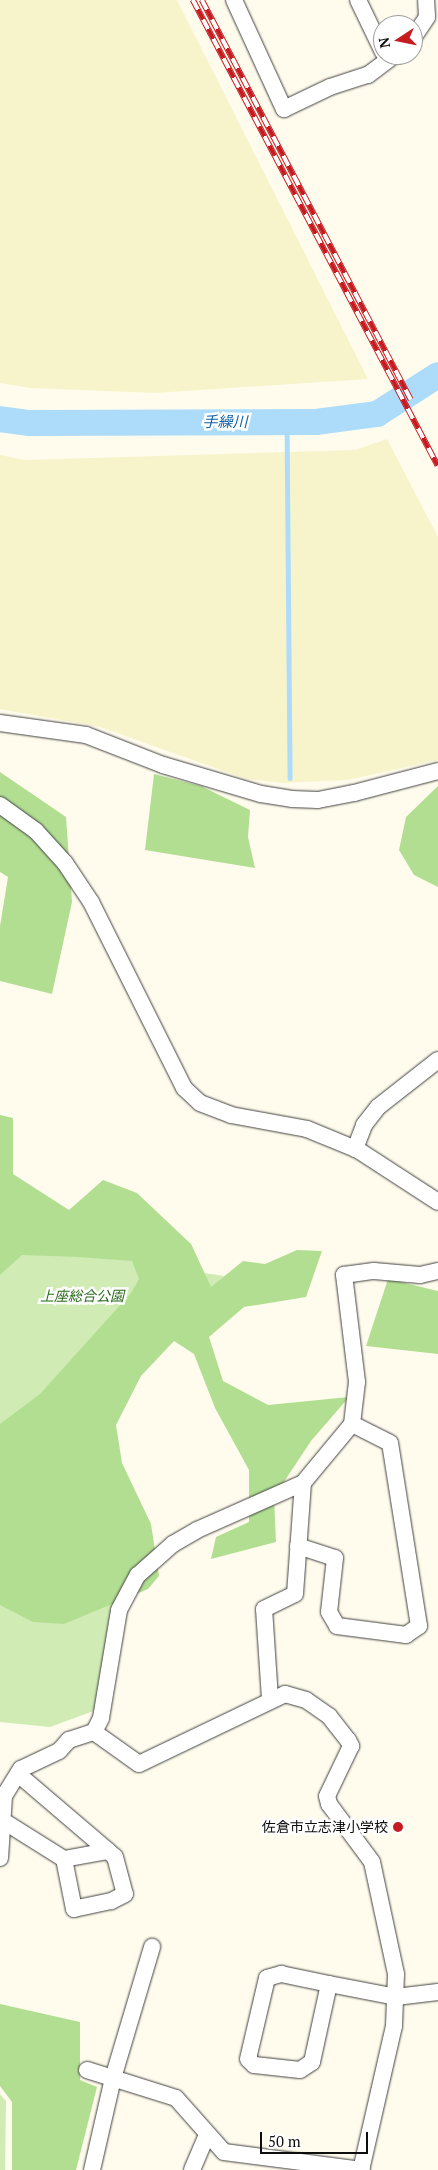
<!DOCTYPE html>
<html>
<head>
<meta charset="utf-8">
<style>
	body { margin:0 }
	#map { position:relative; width:438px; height:2170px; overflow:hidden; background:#fffced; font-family:"PT Serif","Noto Sans JP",serif }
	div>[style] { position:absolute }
	.farmland>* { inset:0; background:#f7f4cb }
	.green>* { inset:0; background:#d0ecb4 }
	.forest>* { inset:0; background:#b2de92 }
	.stream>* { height:4.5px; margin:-2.25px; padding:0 2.25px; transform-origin:2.25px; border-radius:2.25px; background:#addcfa }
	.river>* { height:26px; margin:-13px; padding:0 13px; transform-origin:13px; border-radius:13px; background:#addcfa }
	.roads { filter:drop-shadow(0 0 1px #404040) drop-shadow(0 0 1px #404040) }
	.minor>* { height:16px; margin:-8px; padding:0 8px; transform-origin:8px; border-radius:8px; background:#fff }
	.rail>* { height:5.5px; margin-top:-2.75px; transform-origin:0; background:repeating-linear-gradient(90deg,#fff 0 11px,#c61b20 0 22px); box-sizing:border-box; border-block:1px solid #c61b20 }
	.dots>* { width:14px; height:14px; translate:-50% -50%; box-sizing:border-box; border:2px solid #fff; border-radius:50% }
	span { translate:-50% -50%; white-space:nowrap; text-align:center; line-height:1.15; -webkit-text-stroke:5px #fff; paint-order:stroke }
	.park-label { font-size:14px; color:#286919; font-style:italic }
	.poi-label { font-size:14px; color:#0d0d0d }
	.right { translate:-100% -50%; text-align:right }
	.water-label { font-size:15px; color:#0e61a7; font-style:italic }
	.north { position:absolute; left:373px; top:15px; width:50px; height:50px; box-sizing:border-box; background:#fff; border:1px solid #9e9e9e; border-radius:50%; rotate:259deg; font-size:14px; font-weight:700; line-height:20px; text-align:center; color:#0d0d0d }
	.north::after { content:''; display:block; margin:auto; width:18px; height:22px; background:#c61b20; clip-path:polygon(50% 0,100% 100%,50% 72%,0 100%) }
	.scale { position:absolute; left:260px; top:2132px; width:108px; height:22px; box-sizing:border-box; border:2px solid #0d0d0d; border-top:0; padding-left:6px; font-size:15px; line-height:18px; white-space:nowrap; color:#0d0d0d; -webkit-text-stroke:4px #fff; paint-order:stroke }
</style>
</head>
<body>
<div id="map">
	<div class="farmland">
		<div style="clip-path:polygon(0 0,177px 0,368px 379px,155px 393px,30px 388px,0 383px)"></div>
		<div style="clip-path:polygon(387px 439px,438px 537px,438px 760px,348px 780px,283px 783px,246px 779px,100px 727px,0 709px,0 455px,25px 460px,355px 450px)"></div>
	</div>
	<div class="green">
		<div style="clip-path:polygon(0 1201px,29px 1224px,137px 1207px,191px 1244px,204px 1273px,224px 1276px,72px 1422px,127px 1587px,99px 1709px,50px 1727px,0 1722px)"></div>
		<div style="clip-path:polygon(0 2094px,6px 2101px,5px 2170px,0 2170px)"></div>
	</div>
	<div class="forest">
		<div style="clip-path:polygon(0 772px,66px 817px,72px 902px,52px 994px,0 981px,0 926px,8px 877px,0 872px)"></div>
		<div style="clip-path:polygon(154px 774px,201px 786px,250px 810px,248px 837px,255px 868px,145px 850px)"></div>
		<div style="clip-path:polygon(438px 786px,438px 887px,414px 875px,399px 850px,406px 817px)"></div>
		<div style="clip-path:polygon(0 1115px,13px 1118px,13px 1174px,69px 1210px,103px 1180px,137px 1193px,191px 1244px,211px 1287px,243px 1261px,265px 1264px,297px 1250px,322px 1251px,306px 1297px,244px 1307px,209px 1337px,223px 1381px,268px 1405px,349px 1397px,311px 1441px,274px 1497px,276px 1542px,211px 1559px,216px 1537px,249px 1522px,249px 1470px,215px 1408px,194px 1354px,174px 1341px,141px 1376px,116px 1425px,122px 1463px,151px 1524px,159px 1576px,148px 1589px,64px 1624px,33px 1622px,0 1605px,0 1424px,40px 1394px,131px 1293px,139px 1279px,132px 1261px,78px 1257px,22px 1255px,0 1275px)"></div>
		<div style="clip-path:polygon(388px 1279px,438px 1291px,438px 1354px,366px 1346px)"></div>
		<div style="clip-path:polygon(0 2004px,80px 2022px,80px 2080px,97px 2087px,76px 2170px,12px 2170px,12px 2102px,0 2086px)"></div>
	</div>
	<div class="stream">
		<div style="left:287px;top:422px;width:356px;rotate:89.5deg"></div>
	</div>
	<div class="river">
		<div style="left:0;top:419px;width:30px;rotate:8deg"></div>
		<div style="left:30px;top:423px;width:286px;rotate:-0.2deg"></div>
		<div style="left:316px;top:422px;width:62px;rotate:-7.5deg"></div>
		<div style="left:377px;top:414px;width:72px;rotate:-32.6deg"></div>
	</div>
	<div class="roads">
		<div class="minor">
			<div style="left:234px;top:0;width:120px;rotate:65.4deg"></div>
			<div style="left:284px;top:109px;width:51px;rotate:-25.6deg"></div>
			<div style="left:330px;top:87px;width:40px;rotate:-18deg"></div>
			<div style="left:368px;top:75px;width:34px;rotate:-37deg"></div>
			<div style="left:358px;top:0;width:58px;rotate:64.3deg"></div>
			<div style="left:413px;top:38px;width:25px;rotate:-56deg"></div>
			<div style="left:427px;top:17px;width:17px;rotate:-93deg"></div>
			<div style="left:0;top:723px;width:87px;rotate:7.9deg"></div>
			<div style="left:86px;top:735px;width:83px;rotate:21.3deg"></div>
			<div style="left:163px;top:765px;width:102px;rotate:16.5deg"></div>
			<div style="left:261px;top:794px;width:31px;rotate:9deg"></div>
			<div style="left:292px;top:799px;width:26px;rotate:2deg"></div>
			<div style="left:318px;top:800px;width:37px;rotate:-11deg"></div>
			<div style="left:354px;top:793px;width:87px;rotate:-14.7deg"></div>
			<div style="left:0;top:805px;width:44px;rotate:35.8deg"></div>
			<div style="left:36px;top:831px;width:43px;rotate:47.8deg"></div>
			<div style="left:65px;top:863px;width:47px;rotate:56.3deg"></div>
			<div style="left:91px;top:902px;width:208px;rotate:63.4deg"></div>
			<div style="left:184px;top:1088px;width:22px;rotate:43deg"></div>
			<div style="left:200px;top:1103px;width:33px;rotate:21deg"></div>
			<div style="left:231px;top:1115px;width:77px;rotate:10.4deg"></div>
			<div style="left:307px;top:1129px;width:55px;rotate:22.4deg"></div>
			<div style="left:358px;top:1150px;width:95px;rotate:33deg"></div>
			<div style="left:355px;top:1149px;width:26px;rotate:-69deg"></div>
			<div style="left:364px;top:1125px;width:23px;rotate:-52deg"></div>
			<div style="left:378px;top:1107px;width:76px;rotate:-38.1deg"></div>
			<div style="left:298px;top:1546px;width:39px;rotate:18deg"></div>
			<div style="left:335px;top:1558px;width:54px;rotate:96.3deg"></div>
			<div style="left:329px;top:1612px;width:16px;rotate:60deg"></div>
			<div style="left:337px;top:1626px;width:70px;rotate:7.4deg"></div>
			<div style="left:406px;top:1635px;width:16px;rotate:-35deg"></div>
			<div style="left:419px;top:1626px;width:185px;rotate:-99deg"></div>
			<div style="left:390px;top:1443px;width:42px;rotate:-153.4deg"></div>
			<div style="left:270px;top:1699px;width:90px;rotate:-93.8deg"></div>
			<div style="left:264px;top:1609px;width:34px;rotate:-26deg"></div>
			<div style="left:295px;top:1594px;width:111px;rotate:-85.9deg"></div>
			<div style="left:94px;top:1732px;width:55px;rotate:35.4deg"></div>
			<div style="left:139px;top:1764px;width:162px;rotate:-25.6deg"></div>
			<div style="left:285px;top:1694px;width:22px;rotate:16deg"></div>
			<div style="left:306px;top:1700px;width:28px;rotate:35deg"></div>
			<div style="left:329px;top:1716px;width:31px;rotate:52deg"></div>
			<div style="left:348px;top:1740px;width:7px;rotate:63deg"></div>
			<div style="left:351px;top:1746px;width:55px;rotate:115.6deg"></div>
			<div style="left:327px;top:1796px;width:8px;rotate:76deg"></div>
			<div style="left:329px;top:1804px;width:72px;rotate:53.4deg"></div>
			<div style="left:372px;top:1862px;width:115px;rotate:77.9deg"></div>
			<div style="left:396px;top:1974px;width:52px;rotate:92.2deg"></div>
			<div style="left:394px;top:2026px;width:148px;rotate:102.9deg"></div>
			<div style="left:18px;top:1774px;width:118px;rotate:40.5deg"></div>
			<div style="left:108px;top:1851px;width:9px;rotate:41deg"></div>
			<div style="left:115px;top:1857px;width:38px;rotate:75deg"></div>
			<div style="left:125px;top:1894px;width:16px;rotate:153deg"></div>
			<div style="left:111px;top:1901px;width:38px;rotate:168deg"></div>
			<div style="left:74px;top:1909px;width:51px;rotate:-101.3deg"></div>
			<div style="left:64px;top:1859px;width:45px;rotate:-10.3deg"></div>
			<div style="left:5px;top:1822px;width:70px;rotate:32.1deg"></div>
			<div style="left:0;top:1858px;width:62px;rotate:-86.3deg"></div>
			<div style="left:4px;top:1796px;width:32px;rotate:-58deg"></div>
			<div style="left:21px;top:1769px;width:42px;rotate:-25.3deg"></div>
			<div style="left:59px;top:1751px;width:15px;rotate:-48deg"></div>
			<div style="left:69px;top:1740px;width:26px;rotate:-18deg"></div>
			<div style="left:94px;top:1732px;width:16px;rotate:-63deg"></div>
			<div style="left:101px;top:1718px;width:109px;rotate:-80.5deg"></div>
			<div style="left:119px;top:1610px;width:40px;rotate:-62deg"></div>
			<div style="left:138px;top:1575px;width:47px;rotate:-41.5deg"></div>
			<div style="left:173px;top:1544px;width:28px;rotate:-30deg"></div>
			<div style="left:197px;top:1530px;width:116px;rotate:-23.9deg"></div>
			<div style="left:303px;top:1483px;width:77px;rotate:-50.3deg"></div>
			<div style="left:352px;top:1424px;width:42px;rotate:-83.2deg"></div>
			<div style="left:357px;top:1382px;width:108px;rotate:-96.9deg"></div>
			<div style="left:344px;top:1275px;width:30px;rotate:-8deg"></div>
			<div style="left:374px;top:1271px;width:46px;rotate:5deg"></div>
			<div style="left:420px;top:1275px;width:18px;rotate:-13deg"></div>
			<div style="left:329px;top:1984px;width:80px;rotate:102.3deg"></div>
			<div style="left:312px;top:2062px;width:14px;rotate:146deg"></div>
			<div style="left:300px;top:2070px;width:46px;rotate:-173.8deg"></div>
			<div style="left:254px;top:2065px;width:8px;rotate:-135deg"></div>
			<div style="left:248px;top:2059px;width:83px;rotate:-76.8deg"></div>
			<div style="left:267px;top:1978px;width:15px;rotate:-16deg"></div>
			<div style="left:281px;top:1974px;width:49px;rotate:11.8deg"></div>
			<div style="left:329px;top:1984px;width:68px;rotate:11deg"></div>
			<div style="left:396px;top:1997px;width:42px;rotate:-6.8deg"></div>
			<div style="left:87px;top:2070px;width:93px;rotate:17.5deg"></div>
			<div style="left:176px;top:2098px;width:72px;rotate:48.4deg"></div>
			<div style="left:224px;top:2152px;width:139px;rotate:7.4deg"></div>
			<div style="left:92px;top:2170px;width:94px;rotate:-77.1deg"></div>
			<div style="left:113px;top:2078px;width:137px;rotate:-73.4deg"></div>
			<div style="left:192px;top:2170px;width:39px;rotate:-67deg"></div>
		</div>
	</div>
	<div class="rail">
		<div style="left:193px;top:0;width:526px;rotate:62.27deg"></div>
		<div style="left:202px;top:0;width:451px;rotate:62.4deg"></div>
	</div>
	<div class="dots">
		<div style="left:398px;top:1827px;background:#c61b20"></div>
	</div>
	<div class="park-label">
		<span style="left:82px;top:1296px">上座総合公園</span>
	</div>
	<div class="poi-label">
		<span class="right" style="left:388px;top:1827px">佐倉市立志津小学校</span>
	</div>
	<div class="water-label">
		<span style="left:225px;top:422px">手繰川</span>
	</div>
	<div class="north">N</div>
	<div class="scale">50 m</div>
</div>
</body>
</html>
